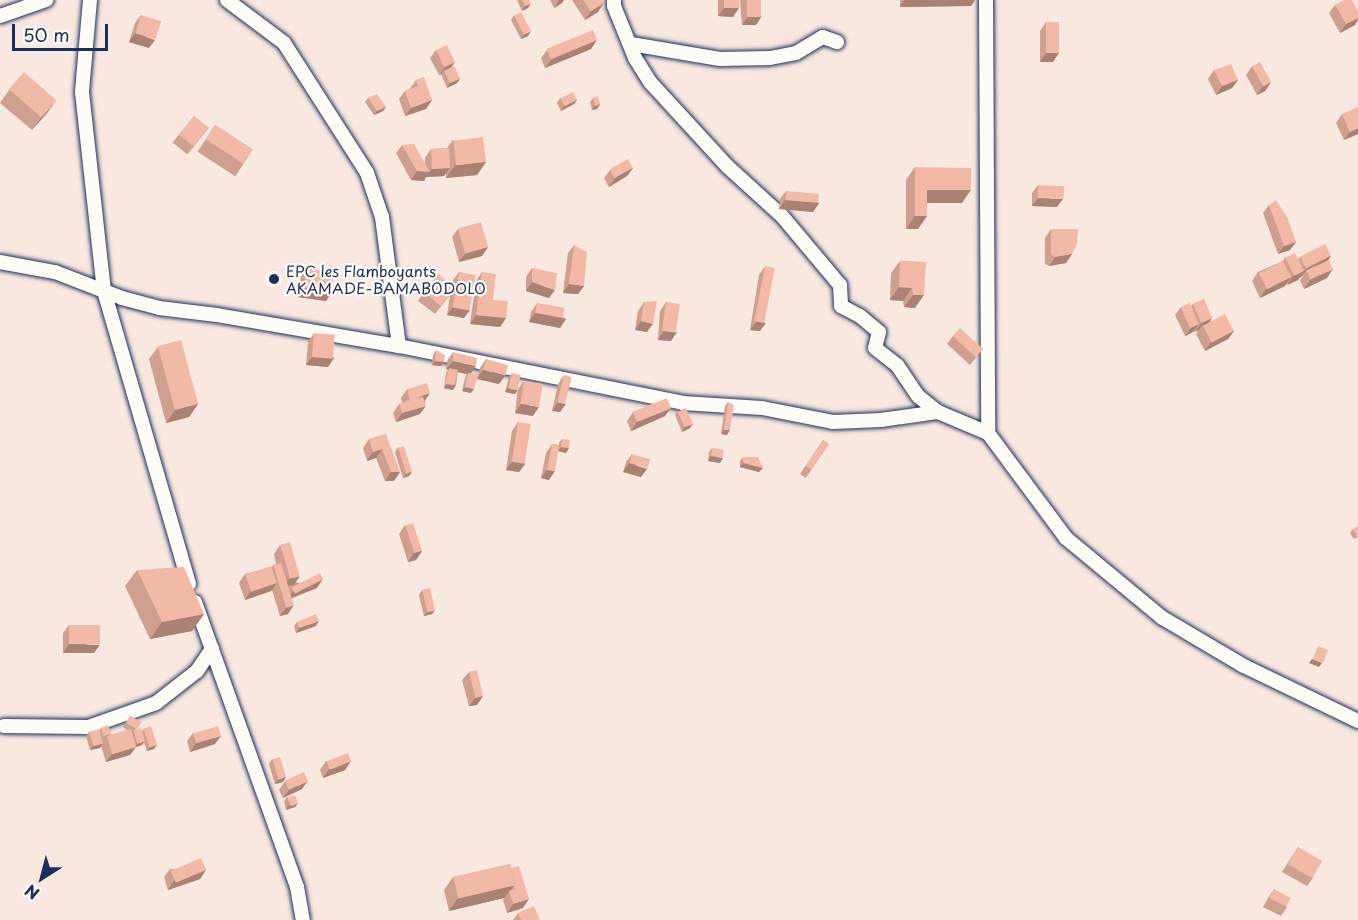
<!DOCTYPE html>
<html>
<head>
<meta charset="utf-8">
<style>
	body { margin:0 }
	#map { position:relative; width:1358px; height:920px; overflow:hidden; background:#f9e8df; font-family:"Playpen Sans",sans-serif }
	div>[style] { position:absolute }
	.roads { filter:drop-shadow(0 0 2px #1b2f5e) drop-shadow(0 0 2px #1b2f5e) }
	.minor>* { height:14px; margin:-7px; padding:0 7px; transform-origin:7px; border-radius:7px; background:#fdfcf7 }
	.wall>* { inset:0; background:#cf9f8f; transform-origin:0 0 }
	.shaded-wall>* { inset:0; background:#a98274 }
	.building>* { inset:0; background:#f1b9a6; transform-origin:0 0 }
	.dots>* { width:16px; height:16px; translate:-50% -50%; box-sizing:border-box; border:3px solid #fdfcf7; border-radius:50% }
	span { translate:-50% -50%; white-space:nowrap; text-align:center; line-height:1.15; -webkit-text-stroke:4.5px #fdfcf7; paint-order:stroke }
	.poi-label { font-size:15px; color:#1b2f5e }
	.left { translate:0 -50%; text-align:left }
	.north { position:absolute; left:12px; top:848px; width:60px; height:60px; -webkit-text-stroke:4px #fdfcf7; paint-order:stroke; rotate:216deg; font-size:16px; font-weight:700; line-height:24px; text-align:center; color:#1b2f5e }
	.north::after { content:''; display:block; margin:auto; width:21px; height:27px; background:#1b2f5e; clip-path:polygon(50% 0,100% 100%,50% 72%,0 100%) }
	.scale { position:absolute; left:12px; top:24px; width:96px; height:27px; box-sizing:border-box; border:3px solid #1b2f5e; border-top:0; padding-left:8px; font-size:18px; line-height:21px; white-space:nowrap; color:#1b2f5e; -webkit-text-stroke:4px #fdfcf7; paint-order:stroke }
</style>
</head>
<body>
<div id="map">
	<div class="roads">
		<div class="minor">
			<div style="left:90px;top:0;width:92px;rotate:95deg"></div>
			<div style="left:82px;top:92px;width:200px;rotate:83.7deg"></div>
			<div style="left:104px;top:291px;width:305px;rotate:73.8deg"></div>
			<div style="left:227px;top:0;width:71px;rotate:37deg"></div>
			<div style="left:284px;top:43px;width:154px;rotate:57.4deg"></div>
			<div style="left:367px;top:173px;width:46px;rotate:71.2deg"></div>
			<div style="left:382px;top:217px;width:130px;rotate:82.5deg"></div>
			<div style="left:614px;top:0;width:6px;rotate:90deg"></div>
			<div style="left:614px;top:6px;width:56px;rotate:68deg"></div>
			<div style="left:635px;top:58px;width:28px;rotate:58deg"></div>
			<div style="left:650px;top:82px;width:114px;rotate:47.5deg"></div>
			<div style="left:727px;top:166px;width:74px;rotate:42.3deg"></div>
			<div style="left:782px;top:216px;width:90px;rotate:50deg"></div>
			<div style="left:840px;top:285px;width:21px;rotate:87deg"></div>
			<div style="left:841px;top:306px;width:21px;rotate:28deg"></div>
			<div style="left:860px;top:316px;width:25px;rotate:40deg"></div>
			<div style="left:879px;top:332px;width:16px;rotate:104deg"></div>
			<div style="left:875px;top:348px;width:28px;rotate:38deg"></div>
			<div style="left:897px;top:365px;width:37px;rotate:56deg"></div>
			<div style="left:918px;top:396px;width:26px;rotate:39deg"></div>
			<div style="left:986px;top:0;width:433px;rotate:89.7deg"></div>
			<div style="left:0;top:16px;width:49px;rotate:-19.2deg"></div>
			<div style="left:631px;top:44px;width:90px;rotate:9.6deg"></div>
			<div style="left:720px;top:59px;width:50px;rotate:-1.1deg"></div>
			<div style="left:770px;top:58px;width:26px;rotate:-11deg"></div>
			<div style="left:796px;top:53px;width:31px;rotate:-31deg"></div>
			<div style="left:823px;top:37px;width:15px;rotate:20deg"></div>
			<div style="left:0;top:262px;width:56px;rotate:10.3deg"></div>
			<div style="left:55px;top:272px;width:72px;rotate:21.2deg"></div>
			<div style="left:122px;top:298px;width:38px;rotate:15deg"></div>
			<div style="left:159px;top:308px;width:58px;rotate:6.9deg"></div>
			<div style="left:217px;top:315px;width:185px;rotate:9.7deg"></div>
			<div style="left:399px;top:346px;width:290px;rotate:11.3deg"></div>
			<div style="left:683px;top:403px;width:79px;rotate:3.6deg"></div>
			<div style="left:762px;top:408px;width:72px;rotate:11.2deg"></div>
			<div style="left:833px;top:422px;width:48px;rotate:-2.4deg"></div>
			<div style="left:881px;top:420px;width:58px;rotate:-8deg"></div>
			<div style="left:938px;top:412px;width:54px;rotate:22.8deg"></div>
			<div style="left:988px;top:433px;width:131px;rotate:53.4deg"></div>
			<div style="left:1066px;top:538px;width:124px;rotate:39.7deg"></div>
			<div style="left:1161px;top:617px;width:96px;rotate:30.6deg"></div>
			<div style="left:1244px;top:666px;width:127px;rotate:25.8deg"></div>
			<div style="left:195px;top:602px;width:303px;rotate:70.3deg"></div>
			<div style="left:297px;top:887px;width:34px;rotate:80deg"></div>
			<div style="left:4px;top:726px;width:84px;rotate:0.7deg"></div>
			<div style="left:88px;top:727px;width:72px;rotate:-19.4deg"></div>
			<div style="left:156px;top:703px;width:52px;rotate:-38deg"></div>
			<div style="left:197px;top:671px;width:27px;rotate:-56deg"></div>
		</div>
	</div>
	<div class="wall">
		<div style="clip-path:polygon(517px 0,529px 0,528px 8px,522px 11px)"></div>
		<div style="clip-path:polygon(550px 0,564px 0,562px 3px,554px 8px)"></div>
		<div style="clip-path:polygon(572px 0,602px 0,598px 12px,585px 20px)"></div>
		<div style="clip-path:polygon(718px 0,739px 0,733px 17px,718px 16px)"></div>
		<div style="clip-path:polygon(740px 0,761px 0,756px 25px,742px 25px)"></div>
		<div style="clip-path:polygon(900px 0,975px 0,971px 6px,900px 7px)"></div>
		<div style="clip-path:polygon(1335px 5px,1355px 25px,1340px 33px,1329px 13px)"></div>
		<div style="clip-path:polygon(141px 15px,149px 48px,129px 42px,135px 23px)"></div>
		<div style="clip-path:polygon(514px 15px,528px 36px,521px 39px,511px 20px)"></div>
		<div style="clip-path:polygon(1046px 22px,1053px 62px,1040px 62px,1040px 31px)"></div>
		<div style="clip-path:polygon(597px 40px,591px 49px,545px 68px,541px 58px,547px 50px)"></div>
		<div style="clip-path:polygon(436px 50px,455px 62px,452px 66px,460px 79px,457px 83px,447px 88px,441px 74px,439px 75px,430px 58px)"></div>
		<div style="clip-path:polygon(1252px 66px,1271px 82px,1265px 91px,1257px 95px,1246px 75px)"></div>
		<div style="clip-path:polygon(1214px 70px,1238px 80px,1232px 88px,1216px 95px,1208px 79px)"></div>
		<div style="clip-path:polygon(416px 80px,432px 100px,426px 109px,405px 116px,399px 99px,405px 91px,410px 89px)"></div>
		<div style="clip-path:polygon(9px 90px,56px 100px,47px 113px,32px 130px,0 103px)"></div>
		<div style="clip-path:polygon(368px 98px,386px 107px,383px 111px,374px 115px,365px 102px)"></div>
		<div style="clip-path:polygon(560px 98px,577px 100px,574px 104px,561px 111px,557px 103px)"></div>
		<div style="clip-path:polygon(593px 98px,600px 104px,597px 109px,592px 110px,590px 102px)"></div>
		<div style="clip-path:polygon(1342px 114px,1358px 134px,1344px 140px,1336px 123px)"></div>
		<div style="left:194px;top:116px;width:19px;height:34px;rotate:39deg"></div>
		<div style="left:215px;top:125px;width:45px;height:32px;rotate:33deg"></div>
		<div style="clip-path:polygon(453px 140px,486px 162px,477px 175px,446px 178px,446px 173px,444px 176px,426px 177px,424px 181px,411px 180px,396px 153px,402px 145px,425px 165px,425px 158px,431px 149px,447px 148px)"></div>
		<div style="clip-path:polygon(915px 167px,962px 203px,927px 203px,927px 216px,918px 229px,906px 229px,906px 180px)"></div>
		<div style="clip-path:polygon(633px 168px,627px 176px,609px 187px,604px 178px,610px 170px)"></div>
		<div style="clip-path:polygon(1038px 185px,1057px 207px,1032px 206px,1032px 193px)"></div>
		<div style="clip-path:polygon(786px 191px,819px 203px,813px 212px,779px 209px,780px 199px)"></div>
		<div style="clip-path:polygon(1269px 205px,1296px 242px,1290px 250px,1278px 254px,1263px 213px)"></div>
		<div style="clip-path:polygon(458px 229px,488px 247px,482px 256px,459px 262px,452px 237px)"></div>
		<div style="clip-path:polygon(1051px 229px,1072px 254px,1066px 263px,1049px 266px,1045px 264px,1045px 238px)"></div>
		<div style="clip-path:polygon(574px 245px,584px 286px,578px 294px,563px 293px,568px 253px)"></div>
		<div style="clip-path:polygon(1331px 256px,1328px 261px,1327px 278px,1304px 289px,1300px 280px,1303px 276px,1300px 277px,1298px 280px,1287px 285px,1287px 283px,1285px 286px,1260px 298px,1252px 281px,1258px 272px,1283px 261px,1285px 257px,1298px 259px,1300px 257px)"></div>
		<div style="clip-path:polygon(900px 261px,926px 262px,915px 308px,904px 307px,903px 301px,890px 300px,891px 273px)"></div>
		<div style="clip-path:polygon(765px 266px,760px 331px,750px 330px,759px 275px)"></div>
		<div style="clip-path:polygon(307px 268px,326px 301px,298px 297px,301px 277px)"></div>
		<div style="clip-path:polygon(532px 268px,549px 298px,526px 291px,526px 277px)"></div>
		<div style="clip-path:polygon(459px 272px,464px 318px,447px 315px,450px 295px,435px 314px,418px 301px,424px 292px,452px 285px,453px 280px)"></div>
		<div style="clip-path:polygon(482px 272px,493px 300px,506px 318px,500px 327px,470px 324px,476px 281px)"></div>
		<div style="clip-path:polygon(644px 302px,647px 332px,635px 330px,638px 311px)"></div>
		<div style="clip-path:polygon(666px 302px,671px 341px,658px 340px,660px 311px)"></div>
		<div style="clip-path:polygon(537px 303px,566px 319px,560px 328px,529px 322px,531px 312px)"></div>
		<div style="clip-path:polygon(1193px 304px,1212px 318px,1210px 321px,1234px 331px,1228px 339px,1205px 351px,1196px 334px,1199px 330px,1195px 332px,1195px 331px,1185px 336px,1175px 315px,1181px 307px,1191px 306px)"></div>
		<div style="clip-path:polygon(314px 333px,334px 358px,328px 367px,306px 365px,308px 342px)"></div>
		<div style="clip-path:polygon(953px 336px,983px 349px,970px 365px,947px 344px)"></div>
		<div style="clip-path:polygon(158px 347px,198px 404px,189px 417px,166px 423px,149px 359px)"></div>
		<div style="clip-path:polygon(436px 350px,444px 362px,441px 366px,432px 365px,433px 355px)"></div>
		<div style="clip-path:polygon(453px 352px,470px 374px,471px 393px,462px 391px,465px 378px,467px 374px,458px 372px,456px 385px,453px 390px,444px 388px,446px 373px,448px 370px,446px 369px,447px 361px)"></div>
		<div style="clip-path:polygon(486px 359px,499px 384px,477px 379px,480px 368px)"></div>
		<div style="clip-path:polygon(512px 373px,515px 394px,505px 392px,509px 377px)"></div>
		<div style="clip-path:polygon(564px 375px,560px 412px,552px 411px,558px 384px)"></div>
		<div style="clip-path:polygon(524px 381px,533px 416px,515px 413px,518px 389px)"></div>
		<div style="clip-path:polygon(407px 389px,425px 401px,420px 414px,396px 422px,393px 413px,399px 404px,402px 403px,401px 398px)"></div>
		<div style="clip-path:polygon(728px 402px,727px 435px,721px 434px,725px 406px)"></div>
		<div style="clip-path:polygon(678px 411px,690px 428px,682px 432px,675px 415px)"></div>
		<div style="clip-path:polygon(633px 412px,665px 416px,631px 431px,627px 421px)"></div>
		<div style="clip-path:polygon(518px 422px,525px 464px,519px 472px,506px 470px,512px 431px)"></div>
		<div style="clip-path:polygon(386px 434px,394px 481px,385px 481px,376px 458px,367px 461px,363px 448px,369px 439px)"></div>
		<div style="clip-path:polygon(562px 439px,569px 448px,566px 453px,558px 451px,549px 480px,541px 478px,546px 453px,552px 444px,559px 445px,559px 443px)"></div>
		<div style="left:823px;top:440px;width:7px;height:41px;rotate:34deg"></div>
		<div style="clip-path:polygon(398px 447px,412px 472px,409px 476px,403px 478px,395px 452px)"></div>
		<div style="clip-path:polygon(712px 448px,720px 463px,708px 461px,709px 452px)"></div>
		<div style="clip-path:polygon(632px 454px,641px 477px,623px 472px,626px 462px)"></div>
		<div style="clip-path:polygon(743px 457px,763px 468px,759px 472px,740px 467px,740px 461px)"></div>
		<div style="clip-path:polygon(405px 525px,422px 551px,416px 560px,408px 562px,399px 534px)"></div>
		<div style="clip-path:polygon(1353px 529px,1358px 537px,1354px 539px,1350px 533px)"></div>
		<div style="clip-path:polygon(280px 545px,296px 582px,317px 588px,292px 598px,288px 614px,280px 616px,272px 590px,271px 591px,245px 600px,239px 583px,245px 574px,272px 567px,273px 565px,276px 564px,274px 554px)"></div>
		<div style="clip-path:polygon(137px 570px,204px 614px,192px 631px,150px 639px,125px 586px)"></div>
		<div style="clip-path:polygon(422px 590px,435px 610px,432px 614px,424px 616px,419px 595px)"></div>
		<div style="clip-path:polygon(297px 622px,316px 626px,296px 633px,294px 626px)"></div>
		<div style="clip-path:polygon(69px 625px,94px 653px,63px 653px,63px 633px)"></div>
		<div style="clip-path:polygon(469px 672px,483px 696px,477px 705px,469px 706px,462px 680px)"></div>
		<div style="clip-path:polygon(130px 716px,141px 722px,135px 730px,142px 731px,144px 729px,154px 749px,147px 751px,144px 742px,142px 745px,136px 747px,130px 755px,106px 762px,101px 746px,100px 748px,90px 750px,86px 736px,89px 732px,99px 730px,101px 728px,111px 733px,110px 735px,127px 730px,123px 727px)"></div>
		<div style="clip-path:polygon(193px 733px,215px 744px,190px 752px,187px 741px)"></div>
		<div style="clip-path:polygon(272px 759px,286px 777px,283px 782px,275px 784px,269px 764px)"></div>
		<div style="clip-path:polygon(326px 761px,351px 761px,345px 770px,323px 778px,320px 770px)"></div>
		<div style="clip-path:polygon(285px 781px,302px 789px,283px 798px,279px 790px)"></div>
		<div style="clip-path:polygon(287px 797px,298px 803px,295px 807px,286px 810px,284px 801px)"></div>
		<div style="clip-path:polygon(1298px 847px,1313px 878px,1307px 886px,1282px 872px)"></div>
		<div style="clip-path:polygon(510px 864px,523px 908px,507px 913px,503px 900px,504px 898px,449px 911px,444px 890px,453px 877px)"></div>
		<div style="clip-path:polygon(170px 869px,206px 870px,200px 879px,168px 890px,164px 877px)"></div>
		<div style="clip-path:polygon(1274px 889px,1287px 907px,1281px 916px,1263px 907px,1268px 898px)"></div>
		<div style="clip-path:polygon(518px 913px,540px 920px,513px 920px)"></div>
	</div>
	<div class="shaded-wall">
		<div style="clip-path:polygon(559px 0,564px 0,562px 3px,554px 8px)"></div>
		<div style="clip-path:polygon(904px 0,975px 0,971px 6px,900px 7px)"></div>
		<div style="clip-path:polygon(604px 3px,598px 12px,585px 20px,591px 11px)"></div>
		<div style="clip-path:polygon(531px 4px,528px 8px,522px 11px,525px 6px)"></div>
		<div style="clip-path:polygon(724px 8px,739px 8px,733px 17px,718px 16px)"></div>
		<div style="clip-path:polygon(762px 16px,756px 25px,742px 25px,748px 17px)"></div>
		<div style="clip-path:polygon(1358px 18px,1358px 20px,1355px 25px,1340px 33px,1346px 24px)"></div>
		<div style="clip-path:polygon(531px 31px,528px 36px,521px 39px,524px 35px)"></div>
		<div style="clip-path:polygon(135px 33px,155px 40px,149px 48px,129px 42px)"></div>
		<div style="clip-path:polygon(597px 40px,591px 49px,545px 68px,551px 60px)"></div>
		<div style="clip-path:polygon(1046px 53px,1059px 53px,1053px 62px,1040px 62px)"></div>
		<div style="clip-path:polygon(455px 62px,449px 70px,444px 70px,441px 74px,439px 75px,445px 67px)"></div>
		<div style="clip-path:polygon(460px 79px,457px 83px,447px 88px,450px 83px)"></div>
		<div style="clip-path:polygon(1238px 80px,1232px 88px,1216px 95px,1222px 86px)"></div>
		<div style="clip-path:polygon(1271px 82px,1265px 91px,1257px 95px,1263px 86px)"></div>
		<div style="clip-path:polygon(56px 100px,47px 113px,32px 130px,41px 118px)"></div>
		<div style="clip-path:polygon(432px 100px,426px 109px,405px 116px,411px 108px)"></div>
		<div style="clip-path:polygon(577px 100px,574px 104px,561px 111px,564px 106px)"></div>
		<div style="clip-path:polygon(600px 104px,597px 109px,592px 110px,595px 106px)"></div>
		<div style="clip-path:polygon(386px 107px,383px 111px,374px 115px,377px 111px)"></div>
		<div style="clip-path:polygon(1358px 128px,1358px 134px,1344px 140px,1350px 132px)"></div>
		<div style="clip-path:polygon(486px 162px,477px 175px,446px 178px,455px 165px)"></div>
		<div style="clip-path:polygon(450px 168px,444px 176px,426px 177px,424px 181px,411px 180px,417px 171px,429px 172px,432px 169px)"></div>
		<div style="clip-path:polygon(633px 168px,627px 176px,609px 187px,615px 178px)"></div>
		<div style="clip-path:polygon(927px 190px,971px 190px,962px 203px,918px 203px)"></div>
		<div style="clip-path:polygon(1038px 198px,1063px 199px,1057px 207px,1032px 206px)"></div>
		<div style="clip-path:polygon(785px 200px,819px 203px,813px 212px,779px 209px)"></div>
		<div style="clip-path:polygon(915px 216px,927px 216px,918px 229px,906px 229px)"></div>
		<div style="clip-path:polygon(1296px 242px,1290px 250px,1278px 254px,1284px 246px)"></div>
		<div style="clip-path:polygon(488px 247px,482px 256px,459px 262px,465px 254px)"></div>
		<div style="clip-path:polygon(1072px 254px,1066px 263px,1049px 266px,1055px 257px)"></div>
		<div style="clip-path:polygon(1331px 256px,1325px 264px,1306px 271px,1298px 280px,1287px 285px,1293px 276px,1304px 271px,1306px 269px)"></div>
		<div style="clip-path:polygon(1333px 269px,1327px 278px,1304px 289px,1310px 280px)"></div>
		<div style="clip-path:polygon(1291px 277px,1285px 286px,1260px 298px,1266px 289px)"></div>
		<div style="clip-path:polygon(532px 282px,555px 290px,549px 298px,526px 291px)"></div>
		<div style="clip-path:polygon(569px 284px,584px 286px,578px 294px,563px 293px)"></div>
		<div style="clip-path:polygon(899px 287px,912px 288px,903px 301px,890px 300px)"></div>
		<div style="clip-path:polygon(304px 288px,332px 293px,326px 301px,298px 297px)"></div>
		<div style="clip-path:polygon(913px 295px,924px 295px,915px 308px,904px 307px)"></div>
		<div style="clip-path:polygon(453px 307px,470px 310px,464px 318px,447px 315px)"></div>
		<div style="clip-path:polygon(535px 313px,566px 319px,560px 328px,529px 322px)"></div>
		<div style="clip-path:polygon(476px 315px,506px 318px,500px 327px,470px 324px)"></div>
		<div style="clip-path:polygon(1212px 318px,1206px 327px,1202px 325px,1199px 330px,1195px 332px,1201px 323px)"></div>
		<div style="clip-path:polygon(641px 321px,653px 324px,647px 332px,635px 330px)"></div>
		<div style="clip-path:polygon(757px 321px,766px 323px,760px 331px,750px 330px)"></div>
		<div style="clip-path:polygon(1199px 324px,1193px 332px,1185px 336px,1191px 328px)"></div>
		<div style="clip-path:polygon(664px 331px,677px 332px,671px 341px,658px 340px)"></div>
		<div style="clip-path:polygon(1234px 331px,1228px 339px,1205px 351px,1211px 342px)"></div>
		<div style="clip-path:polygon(312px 357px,334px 358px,328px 367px,306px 365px)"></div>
		<div style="clip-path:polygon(435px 361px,444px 362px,441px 366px,432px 365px)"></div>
		<div style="clip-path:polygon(453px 361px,476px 366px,470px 375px,446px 369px)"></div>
		<div style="clip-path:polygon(483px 370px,505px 376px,499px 384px,477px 379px)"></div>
		<div style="clip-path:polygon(447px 384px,456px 385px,453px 390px,444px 388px)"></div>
		<div style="clip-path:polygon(465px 387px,474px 389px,471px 393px,462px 391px)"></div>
		<div style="clip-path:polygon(508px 388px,518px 390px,515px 394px,505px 392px)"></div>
		<div style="clip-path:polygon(430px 393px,424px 402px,416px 398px)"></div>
		<div style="clip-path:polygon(558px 402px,566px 404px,560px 412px,552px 411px)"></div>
		<div style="clip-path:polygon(198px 404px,189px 417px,166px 423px,175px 410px)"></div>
		<div style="clip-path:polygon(521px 404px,539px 407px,533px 416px,515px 413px)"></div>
		<div style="clip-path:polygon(426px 406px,420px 414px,396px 422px,402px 413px)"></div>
		<div style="clip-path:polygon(671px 408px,665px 416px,631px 431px,637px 422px)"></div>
		<div style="clip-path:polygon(693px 424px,690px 428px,682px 432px,685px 427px)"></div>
		<div style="clip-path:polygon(724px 430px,730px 430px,727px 435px,721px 434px)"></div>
		<div style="clip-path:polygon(561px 447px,569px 448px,566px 453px,558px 451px)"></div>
		<div style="clip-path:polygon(382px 449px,376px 458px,367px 461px,373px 452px)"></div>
		<div style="clip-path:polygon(711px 456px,723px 458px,720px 463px,708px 461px)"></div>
		<div style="clip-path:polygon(512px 462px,525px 464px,519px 472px,506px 470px)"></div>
		<div style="clip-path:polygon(629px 463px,647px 469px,641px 477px,623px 472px)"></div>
		<div style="clip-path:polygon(743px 463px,763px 468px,759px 472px,740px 467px)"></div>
		<div style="clip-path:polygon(547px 470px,555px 471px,549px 480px,541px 478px)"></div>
		<div style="clip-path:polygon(391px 472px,400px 472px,394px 481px,385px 481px)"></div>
		<div style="clip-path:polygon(412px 472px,409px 476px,403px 478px,406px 474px)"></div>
		<div style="clip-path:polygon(422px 551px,416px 560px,408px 562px,414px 553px)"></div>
		<div style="clip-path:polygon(300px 576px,294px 585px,290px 585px,288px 586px,283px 588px,289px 579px)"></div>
		<div style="clip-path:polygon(323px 579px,317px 588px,287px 600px,293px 591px)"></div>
		<div style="clip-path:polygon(277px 583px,271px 591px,245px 600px,251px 591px)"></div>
		<div style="clip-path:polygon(294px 605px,288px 614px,280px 616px,286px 608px)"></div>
		<div style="clip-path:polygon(435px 610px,432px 614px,424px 616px,427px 612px)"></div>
		<div style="clip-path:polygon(204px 614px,192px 631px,150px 639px,162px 622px)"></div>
		<div style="clip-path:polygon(319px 621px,316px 626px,296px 633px,299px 628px)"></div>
		<div style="clip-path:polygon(69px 644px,100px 645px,94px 653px,63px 653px)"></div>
		<div style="clip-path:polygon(1312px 659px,1322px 663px,1319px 667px,1309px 663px)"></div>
		<div style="clip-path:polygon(483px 696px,477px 705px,469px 706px,475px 698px)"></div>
		<div style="clip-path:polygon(221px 736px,215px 744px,190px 752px,196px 743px)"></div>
		<div style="clip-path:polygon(145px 741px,142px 745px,136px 747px,130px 755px,106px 762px,112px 754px,135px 747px,138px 743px)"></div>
		<div style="clip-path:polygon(103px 743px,100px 748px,90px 750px,93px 746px)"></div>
		<div style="clip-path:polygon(157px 745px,154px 749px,147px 751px,150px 747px)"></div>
		<div style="clip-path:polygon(351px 761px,345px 770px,323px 778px,329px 769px)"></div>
		<div style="clip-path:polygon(286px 777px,283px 782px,275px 784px,278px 780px)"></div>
		<div style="clip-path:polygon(308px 781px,302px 789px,283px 798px,289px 790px)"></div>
		<div style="clip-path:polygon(298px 803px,295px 807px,286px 810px,289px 805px)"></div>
		<div style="clip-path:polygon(206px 870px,200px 879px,168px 890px,174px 881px)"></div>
		<div style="clip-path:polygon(515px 885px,504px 898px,449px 911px,458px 898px)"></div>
		<div style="clip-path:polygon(529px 899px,523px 908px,507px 913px,513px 904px)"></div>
	</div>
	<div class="building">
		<div style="clip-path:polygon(522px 0,529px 0,531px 4px,525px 6px)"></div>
		<div style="clip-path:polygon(583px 0,602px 0,604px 3px,591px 11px)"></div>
		<div style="left:724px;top:0;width:15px;height:8px"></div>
		<div style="left:747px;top:0;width:14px;height:17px"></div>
		<div style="clip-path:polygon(1344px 0,1352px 0,1358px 11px,1358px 18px,1346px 24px,1335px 5px)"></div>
		<div style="left:521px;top:12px;width:21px;height:8px;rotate:62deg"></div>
		<div style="left:141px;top:15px;width:21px;height:19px;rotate:17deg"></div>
		<div style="left:1046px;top:22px;width:13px;height:31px"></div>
		<div style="left:593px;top:30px;width:11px;height:50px;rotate:68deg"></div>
		<div style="left:447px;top:45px;width:19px;height:12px;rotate:65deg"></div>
		<div style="left:1260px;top:62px;width:23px;height:9px;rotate:61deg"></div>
		<div style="clip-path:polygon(1231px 64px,1238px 80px,1222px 86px,1214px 70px)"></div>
		<div style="left:454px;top:66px;width:14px;height:11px;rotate:65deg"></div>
		<div style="left:24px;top:72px;width:43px;height:23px;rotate:41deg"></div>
		<div style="clip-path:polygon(424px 77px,432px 100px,411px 108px,405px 91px,418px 86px,416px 80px)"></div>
		<div style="left:573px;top:92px;width:9px;height:14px;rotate:63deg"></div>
		<div style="clip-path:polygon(377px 94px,386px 107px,377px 111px,368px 98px)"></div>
		<div style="clip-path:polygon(598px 96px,600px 104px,595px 106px,593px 98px)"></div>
		<div style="clip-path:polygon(1358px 107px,1358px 128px,1350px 132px,1342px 114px)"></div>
		<div style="left:194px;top:116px;width:19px;height:24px;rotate:39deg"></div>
		<div style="left:215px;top:125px;width:45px;height:17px;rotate:33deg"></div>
		<div style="left:483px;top:137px;width:25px;height:30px;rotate:83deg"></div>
		<div style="clip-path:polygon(414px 144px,430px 172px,417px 171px,402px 145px)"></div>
		<div style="left:449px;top:148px;width:20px;height:18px;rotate:87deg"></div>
		<div style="left:628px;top:159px;width:10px;height:21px;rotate:61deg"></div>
		<div style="clip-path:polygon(915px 167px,971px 168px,971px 190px,927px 190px,927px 216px,915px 216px)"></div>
		<div style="left:1038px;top:185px;width:26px;height:13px;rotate:2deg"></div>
		<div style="left:786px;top:191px;width:33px;height:9px;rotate:5deg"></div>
		<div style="clip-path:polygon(1276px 200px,1288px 219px,1296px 242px,1284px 246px,1269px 205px)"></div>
		<div style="left:481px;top:222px;width:26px;height:24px;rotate:74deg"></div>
		<div style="clip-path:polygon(1051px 229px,1078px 229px,1077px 244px,1072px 254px,1055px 257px,1051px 255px)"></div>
		<div style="left:1325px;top:244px;width:13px;height:28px;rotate:63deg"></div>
		<div style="clip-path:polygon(574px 245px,587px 252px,584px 286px,569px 284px)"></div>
		<div style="left:1295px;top:253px;width:20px;height:11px;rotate:63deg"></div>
		<div style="left:1329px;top:260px;width:10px;height:25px;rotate:66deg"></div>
		<div style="clip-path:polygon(900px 261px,926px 262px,924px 295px,913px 295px,912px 288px,899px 287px)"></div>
		<div style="left:1283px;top:261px;width:18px;height:27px;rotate:63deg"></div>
		<div style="left:765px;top:266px;width:10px;height:56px;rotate:11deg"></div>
		<div style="left:307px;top:268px;width:28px;height:20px;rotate:10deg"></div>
		<div style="clip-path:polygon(532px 268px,557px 273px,555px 290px,532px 282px)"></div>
		<div style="left:459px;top:272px;width:17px;height:36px;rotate:10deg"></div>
		<div style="clip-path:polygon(482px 272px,496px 274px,493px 300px,508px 301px,506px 318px,476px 315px)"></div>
		<div style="left:438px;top:274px;width:22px;height:23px;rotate:39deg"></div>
		<div style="left:1204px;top:299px;width:21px;height:12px;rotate:67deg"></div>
		<div style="clip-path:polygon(657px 301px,653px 324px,641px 321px,644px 302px)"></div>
		<div style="left:666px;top:302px;width:14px;height:29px;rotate:8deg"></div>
		<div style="left:537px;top:303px;width:28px;height:10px;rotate:10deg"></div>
		<div style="left:1190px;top:303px;width:23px;height:10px;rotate:67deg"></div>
		<div style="left:1225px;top:314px;width:19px;height:25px;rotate:62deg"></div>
		<div style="left:960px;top:328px;width:31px;height:11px;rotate:42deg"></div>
		<div style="left:314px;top:333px;width:21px;height:24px;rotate:5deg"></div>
		<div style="left:181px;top:340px;width:66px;height:24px;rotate:75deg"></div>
		<div style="clip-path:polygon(436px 350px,445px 355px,444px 362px,435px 361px)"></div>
		<div style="clip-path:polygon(453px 352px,477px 358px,476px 366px,453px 361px)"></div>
		<div style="left:486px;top:359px;width:23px;height:11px;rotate:15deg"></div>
		<div style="left:449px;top:368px;width:9px;height:16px;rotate:13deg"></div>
		<div style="clip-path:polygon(468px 373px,478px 374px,474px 389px,465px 387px)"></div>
		<div style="left:512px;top:373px;width:9px;height:16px;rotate:13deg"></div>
		<div style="left:564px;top:375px;width:8px;height:28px;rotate:14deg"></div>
		<div style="left:524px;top:381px;width:19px;height:23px;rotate:9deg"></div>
		<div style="clip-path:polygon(427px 383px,430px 393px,416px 398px,423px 397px,426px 406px,402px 413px,399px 404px,410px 400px,407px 389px)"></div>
		<div style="left:667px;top:398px;width:11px;height:37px;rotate:68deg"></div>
		<div style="clip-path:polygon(728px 402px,734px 405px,730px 430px,724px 430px)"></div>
		<div style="left:686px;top:408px;width:17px;height:9px;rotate:66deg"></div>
		<div style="left:518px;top:422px;width:13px;height:40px;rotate:9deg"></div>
		<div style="clip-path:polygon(386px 434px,400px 472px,391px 472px,382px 449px,373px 452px,369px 439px)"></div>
		<div style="left:562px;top:439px;width:8px;height:8px;rotate:7deg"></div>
		<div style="left:823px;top:440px;width:7px;height:31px;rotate:34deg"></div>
		<div style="clip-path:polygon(552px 444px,559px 446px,555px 471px,547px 470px)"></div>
		<div style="left:404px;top:446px;width:27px;height:6px;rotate:73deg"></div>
		<div style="left:712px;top:448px;width:12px;height:8px;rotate:9deg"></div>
		<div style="left:632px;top:454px;width:19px;height:9px;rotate:16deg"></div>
		<div style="clip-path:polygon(743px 457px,758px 457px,763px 468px,743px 463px)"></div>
		<div style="left:413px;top:523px;width:29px;height:8px;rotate:72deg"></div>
		<div style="clip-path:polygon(1358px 526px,1358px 534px,1357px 535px,1353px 529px)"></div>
		<div style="left:290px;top:542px;width:35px;height:10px;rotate:74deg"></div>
		<div style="left:281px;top:563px;width:44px;height:8px;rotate:73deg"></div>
		<div style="left:271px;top:566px;width:18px;height:27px;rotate:71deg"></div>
		<div style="clip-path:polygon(184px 567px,204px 614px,162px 622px,137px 570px)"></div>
		<div style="left:320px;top:573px;width:7px;height:32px;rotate:63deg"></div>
		<div style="left:430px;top:588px;width:23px;height:8px;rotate:77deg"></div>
		<div style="clip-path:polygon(316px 614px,319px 621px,299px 628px,297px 622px)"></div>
		<div style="left:69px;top:625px;width:31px;height:19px"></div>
		<div style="left:1318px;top:646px;width:11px;height:14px;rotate:22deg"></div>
		<div style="left:477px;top:670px;width:27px;height:8px;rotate:77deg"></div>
		<div style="left:130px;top:716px;width:13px;height:8px;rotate:29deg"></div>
		<div style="left:108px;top:725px;width:9px;height:8px;rotate:69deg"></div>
		<div style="left:151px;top:726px;width:20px;height:8px;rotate:72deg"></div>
		<div style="left:218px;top:726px;width:10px;height:26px;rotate:73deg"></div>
		<div style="left:141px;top:728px;width:14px;height:8px;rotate:73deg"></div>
		<div style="left:99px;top:729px;width:15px;height:10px;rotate:74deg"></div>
		<div style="left:131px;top:729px;width:19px;height:25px;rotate:74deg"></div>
		<div style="left:348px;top:753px;width:9px;height:23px;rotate:69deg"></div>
		<div style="left:280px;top:757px;width:21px;height:8px;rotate:73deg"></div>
		<div style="left:304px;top:772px;width:10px;height:21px;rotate:66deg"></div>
		<div style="left:295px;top:795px;width:9px;height:8px;rotate:69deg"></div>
		<div style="left:1298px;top:847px;width:28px;height:20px;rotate:30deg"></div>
		<div style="left:201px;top:858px;width:13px;height:33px;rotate:67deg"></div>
		<div style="left:510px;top:864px;width:22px;height:58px;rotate:77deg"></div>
		<div style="clip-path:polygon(519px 866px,529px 899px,513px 904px,509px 891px,515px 889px,514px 886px,515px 885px,511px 868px)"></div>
		<div style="left:1274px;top:889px;width:19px;height:10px;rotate:28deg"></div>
		<div style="clip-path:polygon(534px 906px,540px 920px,521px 920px,518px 913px)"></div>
	</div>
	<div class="dots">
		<div style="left:274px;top:279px;background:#1b2f5e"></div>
	</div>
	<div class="poi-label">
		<span class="left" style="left:286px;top:279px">EPC les Flamboyants<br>AKAMADE-BAMABODOLO</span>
	</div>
	<div class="north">N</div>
	<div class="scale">50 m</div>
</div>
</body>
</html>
